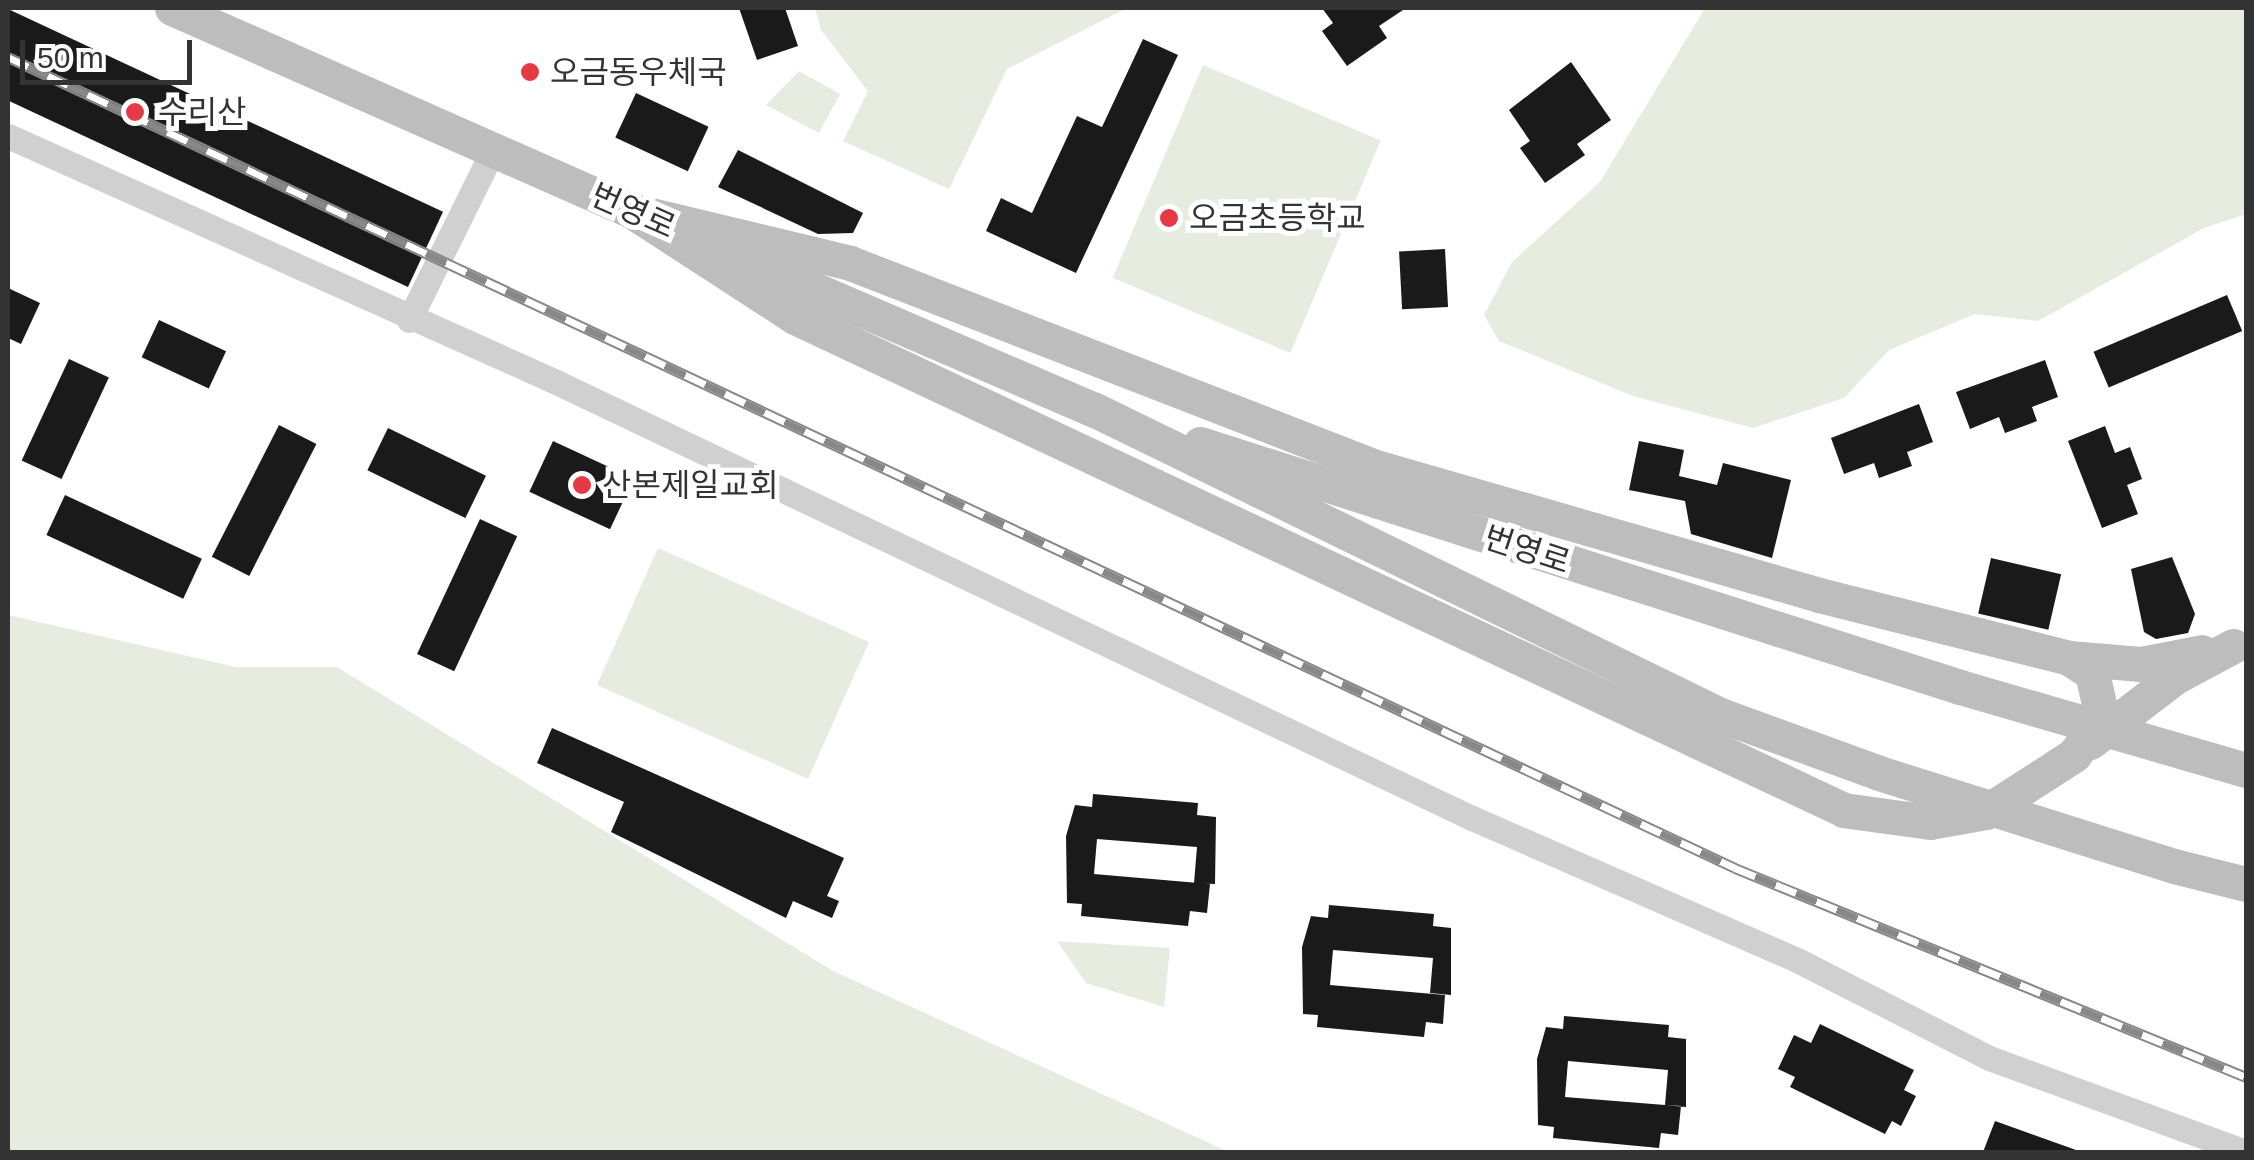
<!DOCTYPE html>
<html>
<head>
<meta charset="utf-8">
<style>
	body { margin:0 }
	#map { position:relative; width:2254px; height:1160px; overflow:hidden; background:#fff; font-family:Arial,"Noto Sans KR",sans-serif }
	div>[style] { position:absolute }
	.green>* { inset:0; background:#e6ecdf; transform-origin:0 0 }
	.building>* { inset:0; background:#1a1a1a; transform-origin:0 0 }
	.street>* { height:25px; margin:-12.5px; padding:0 12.5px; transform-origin:12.5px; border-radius:12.5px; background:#d0d0d0 }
	.secondary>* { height:35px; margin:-17.5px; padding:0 17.5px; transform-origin:17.5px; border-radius:17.5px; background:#bdbdbd }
	.rail>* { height:11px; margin-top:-5.5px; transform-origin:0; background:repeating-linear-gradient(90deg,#fff 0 22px,#888 0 44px); box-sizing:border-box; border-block:2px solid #888 }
	.secondary-bridge>* { height:35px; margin:-17.5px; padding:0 17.5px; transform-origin:17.5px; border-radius:17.5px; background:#bdbdbd }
	.dots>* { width:28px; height:28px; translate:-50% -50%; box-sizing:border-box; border:5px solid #fff; border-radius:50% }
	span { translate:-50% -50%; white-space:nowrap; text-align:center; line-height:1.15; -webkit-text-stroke:10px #fff; paint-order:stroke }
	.poi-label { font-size:32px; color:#333 }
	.left { translate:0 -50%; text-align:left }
	.street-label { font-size:32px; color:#333 }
	.frame { position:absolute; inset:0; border:10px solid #333; pointer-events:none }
	.scale { position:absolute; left:20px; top:40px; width:172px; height:45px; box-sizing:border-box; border:5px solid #333; border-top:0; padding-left:12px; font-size:30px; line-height:35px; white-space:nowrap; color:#333; -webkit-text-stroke:8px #fff; paint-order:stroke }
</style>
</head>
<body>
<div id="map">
	<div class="green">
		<div style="clip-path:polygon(815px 8px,1127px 8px,1007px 69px,949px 189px,843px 141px,868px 91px,821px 30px)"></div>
		<div style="clip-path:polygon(1705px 8px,2246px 8px,2246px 214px,2204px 228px,2038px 321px,1975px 314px,1889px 350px,1844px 398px,1753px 428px,1633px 396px,1499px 341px,1484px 315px,1512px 262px,1600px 182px)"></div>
		<div style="left:1203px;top:65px;width:193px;height:231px;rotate:23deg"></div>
		<div style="clip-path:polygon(799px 71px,840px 94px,819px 133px,766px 105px)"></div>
		<div style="left:658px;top:548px;width:231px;height:150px;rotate:24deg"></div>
		<div style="clip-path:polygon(8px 615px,236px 667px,337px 667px,833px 971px,1229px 1152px,8px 1152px)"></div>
		<div style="clip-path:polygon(1057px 941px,1170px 948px,1164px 1007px,1086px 983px)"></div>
	</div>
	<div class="building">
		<div style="clip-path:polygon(739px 8px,785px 8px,798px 46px,757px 60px)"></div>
		<div style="clip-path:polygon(1322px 8px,1406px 8px,1379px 26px,1387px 38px,1347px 66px,1322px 31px,1333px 23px)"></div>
		<div style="left:8px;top:9px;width:480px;height:83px;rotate:25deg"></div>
		<div style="clip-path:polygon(1143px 39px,1178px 55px,1076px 273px,986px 231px,1001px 198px,1032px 213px,1077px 116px,1102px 127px)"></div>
		<div style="clip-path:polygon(1571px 62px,1611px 120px,1577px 144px,1585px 155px,1545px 183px,1520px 148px,1530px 141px,1509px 110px)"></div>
		<div style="left:636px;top:93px;width:80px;height:49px;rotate:25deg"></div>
		<div style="clip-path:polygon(738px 150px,863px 213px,853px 233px,818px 234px,718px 187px)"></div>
		<div style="left:1445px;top:249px;width:58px;height:46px;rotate:87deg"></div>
		<div style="clip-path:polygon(8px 288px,40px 303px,21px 344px,8px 338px)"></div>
		<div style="left:2227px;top:295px;width:39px;height:145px;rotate:67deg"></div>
		<div style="left:159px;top:320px;width:74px;height:41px;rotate:25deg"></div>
		<div style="left:69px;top:359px;width:44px;height:112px;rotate:25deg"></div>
		<div style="clip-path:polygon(2045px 360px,2058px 397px,2032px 407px,2037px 421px,2005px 433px,1999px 417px,1970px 429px,1956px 392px)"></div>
		<div style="clip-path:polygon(1919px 404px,1933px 442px,1907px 452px,1912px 466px,1879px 478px,1874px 463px,1844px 474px,1831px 438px)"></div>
		<div style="left:279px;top:425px;width:42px;height:148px;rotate:27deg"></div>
		<div style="clip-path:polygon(2105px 426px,2115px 453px,2130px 447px,2142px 479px,2127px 485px,2138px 514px,2102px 528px,2068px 441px)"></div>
		<div style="left:388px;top:428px;width:109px;height:47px;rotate:26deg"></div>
		<div style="left:553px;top:441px;width:89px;height:56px;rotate:25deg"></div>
		<div style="clip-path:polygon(1639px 441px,1684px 450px,1679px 476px,1717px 485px,1723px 463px,1791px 480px,1772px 558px,1691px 534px,1685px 501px,1629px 490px)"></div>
		<div style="left:65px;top:495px;width:151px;height:44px;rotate:25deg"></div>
		<div style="left:480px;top:519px;width:41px;height:149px;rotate:25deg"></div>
		<div style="clip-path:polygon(2172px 557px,2195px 614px,2188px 633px,2156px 639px,2144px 632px,2131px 569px)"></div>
		<div style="left:1991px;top:558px;width:72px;height:57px;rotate:13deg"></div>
		<div style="clip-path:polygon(552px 728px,844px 858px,827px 896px,839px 901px,832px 918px,793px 901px,786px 918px,611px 832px,624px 802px,537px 763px)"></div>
		<div style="clip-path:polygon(1093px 794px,1198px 803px,1197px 815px,1216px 817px,1215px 884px,1194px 883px,1197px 847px,1097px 839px,1094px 874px,1210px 884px,1207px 913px,1190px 911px,1188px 926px,1081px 916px,1082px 904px,1067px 903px,1066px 836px,1075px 805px,1092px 807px)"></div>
		<div style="clip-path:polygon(1329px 905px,1434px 914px,1433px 926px,1451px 928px,1451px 995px,1430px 993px,1433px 958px,1333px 950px,1330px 985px,1445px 995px,1443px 1024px,1426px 1022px,1424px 1037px,1317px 1027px,1318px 1015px,1303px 1014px,1302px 947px,1311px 916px,1328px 918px)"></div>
		<div style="clip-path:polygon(evenodd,1564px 1016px,1669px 1025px,1668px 1037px,1686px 1039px,1686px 1107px,1665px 1105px,1681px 1106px,1678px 1135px,1661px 1133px,1659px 1148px,1553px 1138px,1554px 1127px,1538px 1125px,1537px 1059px,1546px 1027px,1563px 1029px,1564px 1016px,1568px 1061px,1668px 1070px,1665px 1105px,1565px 1097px,1568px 1061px)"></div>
		<div style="clip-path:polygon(1820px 1024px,1914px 1070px,1904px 1090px,1916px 1096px,1901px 1126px,1892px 1121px,1885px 1134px,1790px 1087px,1795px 1077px,1778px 1069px,1794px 1035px,1811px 1043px)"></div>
		<div style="clip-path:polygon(1995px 1121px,2076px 1150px,2075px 1152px,1983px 1152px)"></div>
	</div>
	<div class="street">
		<div style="left:8px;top:136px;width:598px;rotate:24.17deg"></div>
		<div style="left:554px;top:381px;width:1017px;rotate:25.46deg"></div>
		<div style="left:1472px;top:818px;width:355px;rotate:23.6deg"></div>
		<div style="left:1797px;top:960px;width:216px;rotate:27deg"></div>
		<div style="left:1989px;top:1058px;width:274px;rotate:20.1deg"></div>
		<div style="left:409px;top:320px;width:192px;rotate:-63.7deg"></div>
	</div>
	<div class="secondary">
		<div style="left:172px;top:8px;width:525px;rotate:23.83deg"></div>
		<div style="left:630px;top:210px;width:226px;rotate:13.5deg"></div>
		<div style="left:850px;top:263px;width:564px;rotate:21.2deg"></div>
		<div style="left:1376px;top:467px;width:461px;rotate:16.1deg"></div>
		<div style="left:1819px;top:595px;width:258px;rotate:14.1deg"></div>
		<div style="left:2069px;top:658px;width:27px;rotate:33deg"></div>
		<div style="left:2092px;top:673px;width:45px;rotate:77.2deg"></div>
		<div style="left:2102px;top:717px;width:47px;rotate:126.4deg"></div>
		<div style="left:2074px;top:755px;width:105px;rotate:147.1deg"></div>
		<div style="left:1986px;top:812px;width:57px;rotate:169.9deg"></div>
		<div style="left:1930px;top:822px;width:87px;rotate:-172.1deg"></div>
		<div style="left:1844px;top:810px;width:1159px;rotate:-154.83deg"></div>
		<div style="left:795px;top:317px;width:197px;rotate:-147deg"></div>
		<div style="left:718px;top:248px;width:410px;rotate:23.3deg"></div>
		<div style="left:1095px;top:410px;width:695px;rotate:26.01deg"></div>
		<div style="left:1720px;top:715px;width:169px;rotate:20deg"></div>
		<div style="left:1200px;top:444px;width:798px;rotate:17.73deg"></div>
		<div style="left:2069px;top:658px;width:72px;rotate:4.8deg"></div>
		<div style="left:2141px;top:664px;width:62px;rotate:-11.1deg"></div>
		<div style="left:2090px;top:742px;width:107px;rotate:-37.4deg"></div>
		<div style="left:2175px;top:677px;width:66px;rotate:-28.1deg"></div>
		<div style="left:2174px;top:866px;width:74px;rotate:14deg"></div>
	</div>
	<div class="rail">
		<div style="left:8px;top:57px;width:1908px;rotate:25.15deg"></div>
		<div style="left:1735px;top:868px;width:552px;rotate:22.24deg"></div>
	</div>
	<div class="secondary-bridge">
		<div style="left:1960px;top:687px;width:298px;rotate:16.2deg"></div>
		<div style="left:1879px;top:773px;width:309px;rotate:17.5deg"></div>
	</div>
	<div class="dots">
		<div style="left:530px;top:72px;background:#e63946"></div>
		<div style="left:135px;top:112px;background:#e63946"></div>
		<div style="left:1169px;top:218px;background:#e63946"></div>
		<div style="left:582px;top:485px;background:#e63946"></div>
	</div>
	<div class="poi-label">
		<span class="left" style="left:550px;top:72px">오금동우체국</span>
		<span class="left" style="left:158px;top:112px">수리산</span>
		<span class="left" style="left:1189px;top:218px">오금초등학교</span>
		<span class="left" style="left:602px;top:485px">산본제일교회</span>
	</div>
	<div class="street-label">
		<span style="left:633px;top:211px;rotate:24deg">번영로</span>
		<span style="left:1527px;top:550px;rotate:18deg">번영로</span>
	</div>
	<div class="frame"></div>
	<div class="scale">50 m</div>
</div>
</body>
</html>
